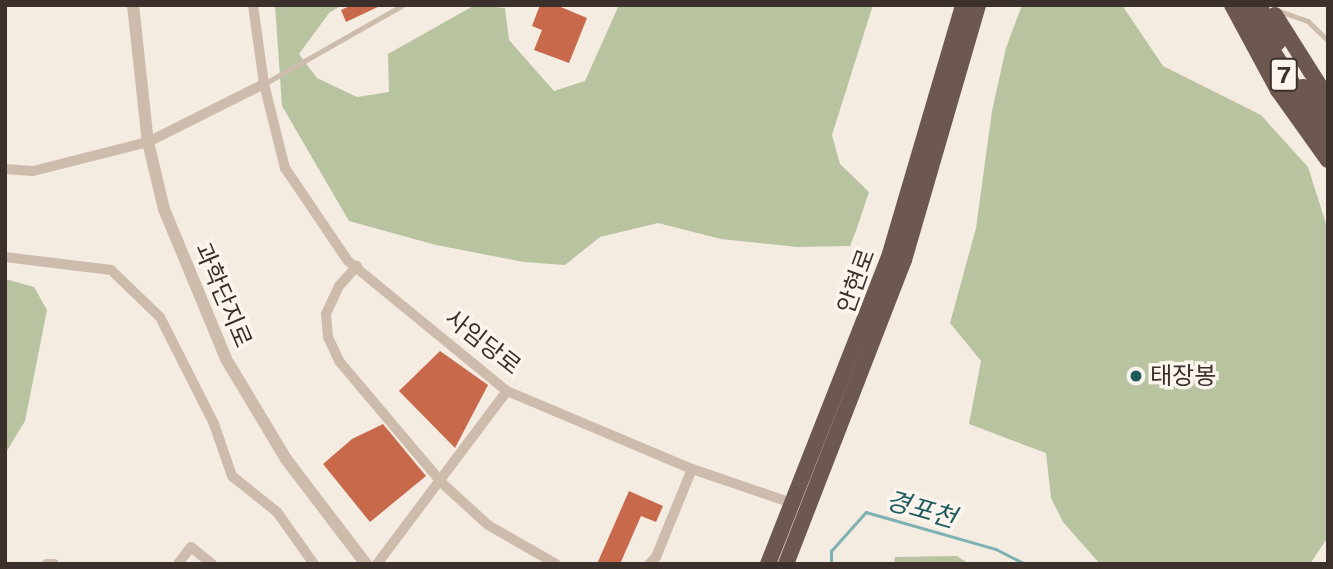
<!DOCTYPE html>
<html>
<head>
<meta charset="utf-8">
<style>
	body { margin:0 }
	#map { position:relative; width:1333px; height:569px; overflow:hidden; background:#f4ebe1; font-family:"Public Sans","Noto Sans KR",sans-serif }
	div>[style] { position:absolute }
	.green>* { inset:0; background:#b8c4a0 }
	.stream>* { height:2.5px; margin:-1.25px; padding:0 1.25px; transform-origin:1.25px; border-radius:1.25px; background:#7fb0b2 }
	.building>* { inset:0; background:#c8694b }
	.service>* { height:4.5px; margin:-2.25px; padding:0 2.25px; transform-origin:2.25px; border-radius:2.25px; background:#cdbbac }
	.minor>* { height:10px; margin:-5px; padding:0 5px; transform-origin:5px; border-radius:5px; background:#cdbbac }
	.tertiary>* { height:12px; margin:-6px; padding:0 6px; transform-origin:6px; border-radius:6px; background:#cdbbac }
	.trunk>* { height:16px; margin:-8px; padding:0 8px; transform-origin:8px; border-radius:8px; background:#6c584f }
	.dots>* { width:19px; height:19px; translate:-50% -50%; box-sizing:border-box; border:4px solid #fbf5ee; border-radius:50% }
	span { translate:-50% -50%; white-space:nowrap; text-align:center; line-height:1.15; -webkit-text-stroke:7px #fbf5ee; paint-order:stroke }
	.shield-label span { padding:2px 5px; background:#fbf5ee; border:2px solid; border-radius:5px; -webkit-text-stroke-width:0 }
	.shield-label { font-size:23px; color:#3b302b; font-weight:700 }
	.street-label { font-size:24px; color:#3b302b }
	.poi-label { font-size:24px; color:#3b302b }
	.left { translate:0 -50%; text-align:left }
	.water-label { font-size:26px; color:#1f5a5e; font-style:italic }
	.frame { position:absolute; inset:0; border:7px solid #3b302b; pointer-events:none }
</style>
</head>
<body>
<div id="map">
	<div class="green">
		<div style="clip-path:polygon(275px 5px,342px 5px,329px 13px,299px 54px,317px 78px,357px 97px,389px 92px,388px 54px,475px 5px,505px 8px,509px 40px,554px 91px,585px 81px,619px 5px,873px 5px,832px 135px,840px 164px,869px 192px,857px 228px,850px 246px,797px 247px,721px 239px,658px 223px,600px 237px,565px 265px,524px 262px,436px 245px,349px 221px,282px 106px)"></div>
		<div style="clip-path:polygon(1022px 5px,1122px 5px,1163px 66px,1261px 115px,1308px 167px,1328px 230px,1328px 537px,1310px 564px,1100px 564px,1063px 522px,1051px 498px,1046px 453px,969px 424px,981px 361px,950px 323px,976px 228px,992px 111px,1006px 48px)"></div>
		<div style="clip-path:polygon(5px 279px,34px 287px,47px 310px,25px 421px,5px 454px)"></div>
		<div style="clip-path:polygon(957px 556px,969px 564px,894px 564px,895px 557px)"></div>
	</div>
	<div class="stream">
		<div style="left:831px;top:564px;width:13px;rotate:-90deg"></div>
		<div style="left:831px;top:551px;width:52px;rotate:-48.1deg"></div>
		<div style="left:866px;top:512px;width:135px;rotate:15.9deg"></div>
		<div style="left:996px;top:549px;width:34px;rotate:27deg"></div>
	</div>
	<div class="building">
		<div style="clip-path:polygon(352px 5px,382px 5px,346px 22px,341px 10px)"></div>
		<div style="clip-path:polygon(540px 5px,556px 5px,587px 18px,569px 63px,534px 50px,542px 30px,532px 26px)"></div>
		<div style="clip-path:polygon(440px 351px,488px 385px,455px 448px,399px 391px)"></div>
		<div style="clip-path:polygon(383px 424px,426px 476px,370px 522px,323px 464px,352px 439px)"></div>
		<div style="clip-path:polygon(629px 491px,663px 506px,656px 522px,641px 516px,620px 564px,597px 564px)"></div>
	</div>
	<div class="service">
		<div style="left:1279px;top:11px;width:31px;rotate:19deg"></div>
		<div style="left:1308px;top:21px;width:28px;rotate:44deg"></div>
		<div style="left:264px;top:84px;width:160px;rotate:-29.6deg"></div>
	</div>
	<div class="minor">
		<div style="left:253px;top:5px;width:80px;rotate:82.1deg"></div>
		<div style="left:264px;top:84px;width:87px;rotate:76deg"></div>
		<div style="left:285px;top:168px;width:112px;rotate:55.9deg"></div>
		<div style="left:348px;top:261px;width:205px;rotate:39.3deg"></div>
		<div style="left:507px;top:391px;width:201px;rotate:22.9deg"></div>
		<div style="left:692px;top:469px;width:106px;rotate:18.8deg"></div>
		<div style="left:5px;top:169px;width:28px;rotate:4deg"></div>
		<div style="left:33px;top:171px;width:119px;rotate:-14.2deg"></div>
		<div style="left:148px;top:142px;width:130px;rotate:-26.6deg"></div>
		<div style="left:5px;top:257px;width:107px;rotate:7deg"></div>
		<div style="left:111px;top:270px;width:68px;rotate:43.8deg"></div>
		<div style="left:160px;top:317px;width:120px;rotate:63.2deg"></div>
		<div style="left:214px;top:424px;width:55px;rotate:70.9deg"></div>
		<div style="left:232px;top:476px;width:58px;rotate:38.7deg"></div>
		<div style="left:277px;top:512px;width:64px;rotate:54.6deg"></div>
		<div style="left:357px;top:266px;width:27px;rotate:132deg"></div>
		<div style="left:339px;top:286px;width:31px;rotate:115deg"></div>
		<div style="left:326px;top:314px;width:23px;rotate:85deg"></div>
		<div style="left:328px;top:337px;width:26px;rotate:65deg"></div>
		<div style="left:339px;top:361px;width:160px;rotate:49.8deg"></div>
		<div style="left:442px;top:483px;width:62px;rotate:42.4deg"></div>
		<div style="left:488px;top:525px;width:78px;rotate:29.8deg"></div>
		<div style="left:47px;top:564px;width:7px"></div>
		<div style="left:178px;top:564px;width:21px;rotate:-53deg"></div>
		<div style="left:191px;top:547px;width:27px;rotate:39deg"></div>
		<div style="left:377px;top:564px;width:216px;rotate:-53.1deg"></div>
		<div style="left:649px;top:564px;width:10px;rotate:-45deg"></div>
		<div style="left:656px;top:557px;width:95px;rotate:-67.8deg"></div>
	</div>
	<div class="tertiary">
		<div style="left:133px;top:5px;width:138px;rotate:83.8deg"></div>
		<div style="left:148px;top:142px;width:69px;rotate:76.6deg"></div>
		<div style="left:164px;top:209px;width:162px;rotate:67.5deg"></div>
		<div style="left:226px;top:359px;width:117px;rotate:59deg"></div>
		<div style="left:286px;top:459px;width:132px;rotate:52.7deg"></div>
	</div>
	<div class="trunk">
		<div style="left:1232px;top:5px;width:97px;rotate:61.6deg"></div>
		<div style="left:1278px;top:90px;width:86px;rotate:54.5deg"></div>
		<div style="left:1245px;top:5px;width:160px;rotate:58.8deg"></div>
		<div style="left:1259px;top:5px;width:42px;rotate:63.4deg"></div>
		<div style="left:1275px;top:15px;width:99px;rotate:57.8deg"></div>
		<div style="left:1303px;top:87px;width:43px;rotate:54.5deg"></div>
		<div style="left:768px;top:564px;width:330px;rotate:-68.5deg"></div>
		<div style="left:889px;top:257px;width:263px;rotate:-73.6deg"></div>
		<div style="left:786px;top:564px;width:326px;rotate:-68.8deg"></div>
		<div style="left:904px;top:260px;width:266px;rotate:-73.8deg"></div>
	</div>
	<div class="dots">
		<div style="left:1136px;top:376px;background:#1f5a5e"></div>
	</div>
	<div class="shield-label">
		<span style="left:1284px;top:75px">7</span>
	</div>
	<div class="street-label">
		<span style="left:856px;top:281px;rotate:-70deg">안현로</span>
		<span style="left:223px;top:295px;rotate:67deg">과학단지로</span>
		<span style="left:483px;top:342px;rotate:38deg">사임당로</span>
	</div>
	<div class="poi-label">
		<span class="left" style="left:1150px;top:376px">태장봉</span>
	</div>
	<div class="water-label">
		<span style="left:921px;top:509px;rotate:16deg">경포천</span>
	</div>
	<div class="frame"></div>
</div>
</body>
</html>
